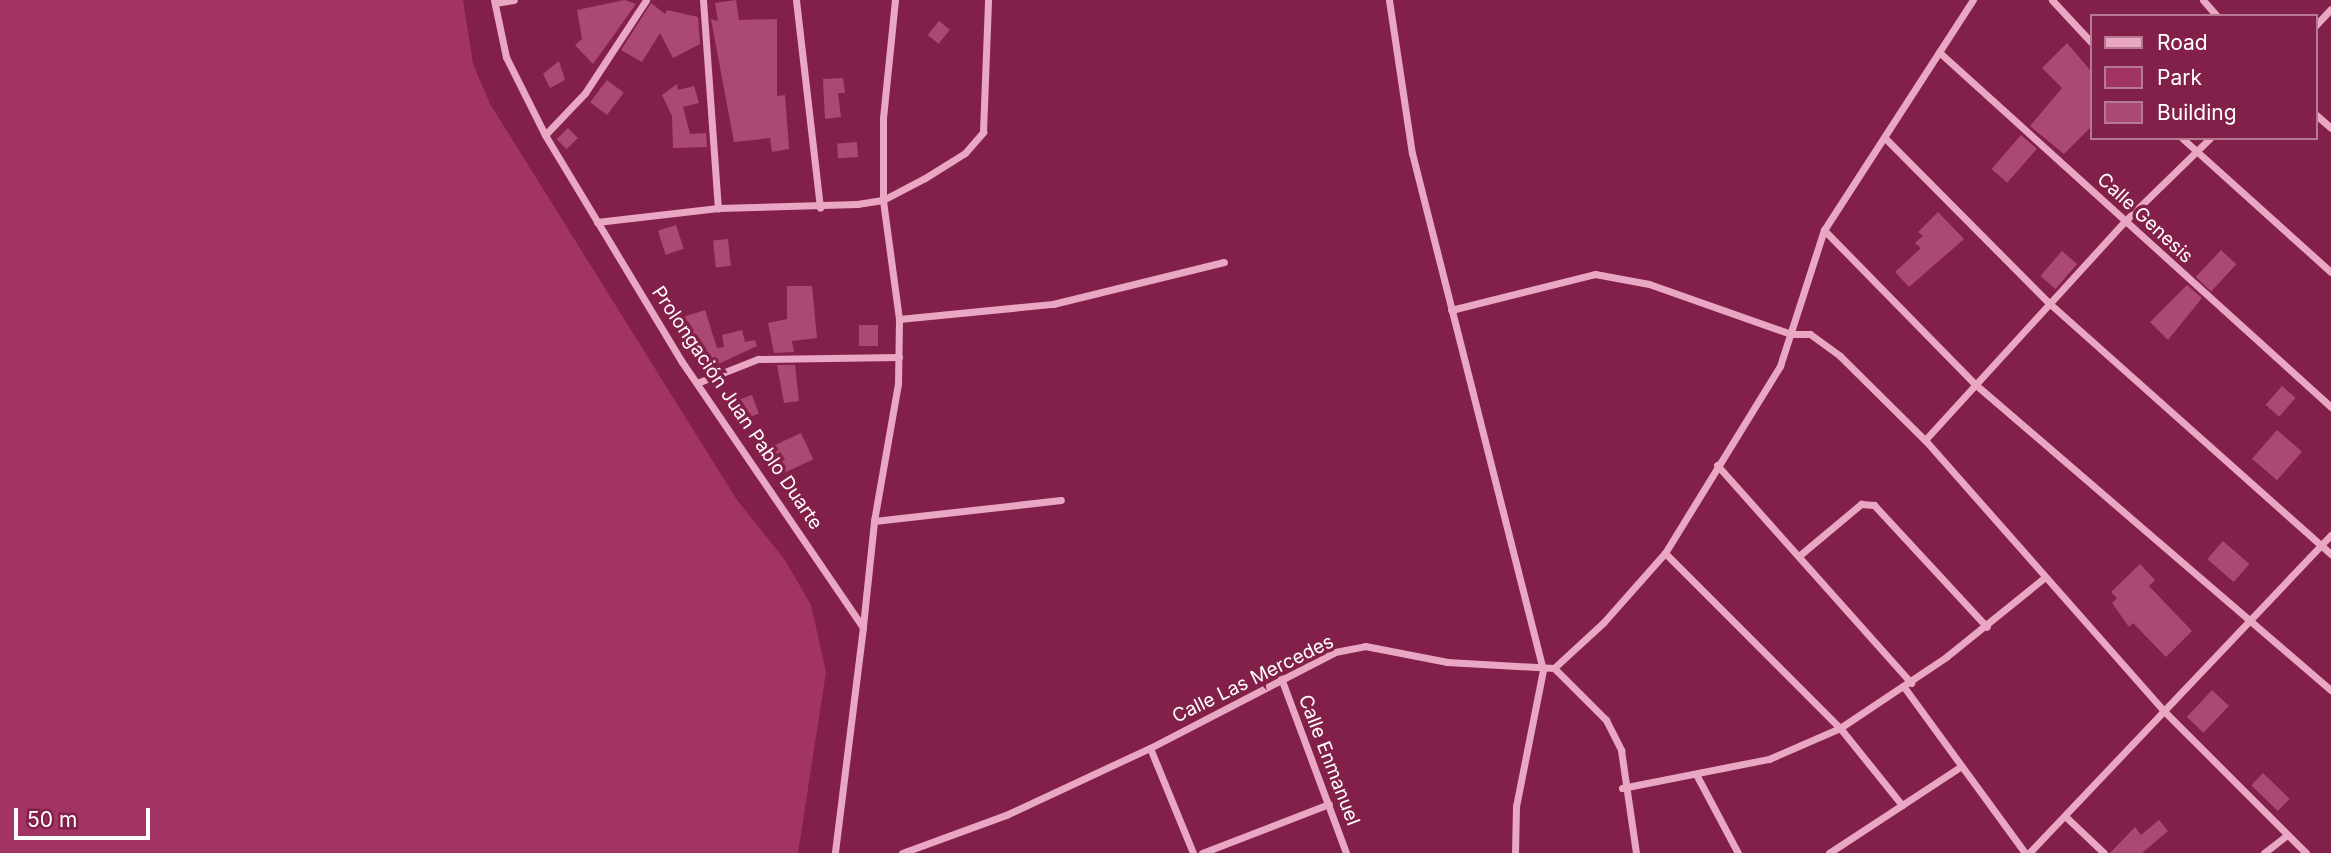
<!DOCTYPE html>
<html>
<head>
<meta charset="utf-8">
<style>
	body { margin:0 }
	#map { position:relative; width:2331px; height:853px; overflow:hidden; background:#832049; font-family:Inter,sans-serif }
	div>[style] { position:absolute }
	.green>* { inset:0; background:#a13462 }
	.building>* { inset:0; background:#ab4972; transform-origin:0 0 }
	.street>* { height:7px; margin:-3.5px; padding:0 3.5px; transform-origin:3.5px; border-radius:3.5px; background:#e9a7c3 }
	span { translate:-50% -50%; white-space:nowrap; text-align:center; line-height:1.15; -webkit-text-stroke:7px #832049; paint-order:stroke }
	.street-label { font-size:19px; color:#fff }
	.legend { position:absolute; left:2090px; top:14px; width:228px; height:126px; box-sizing:border-box; background:#832049; border:2px solid #b57992; margin:0; padding:9px 12px; list-style:none; font-size:21px; color:#fff }
	.legend li { display:flex; align-items:center; gap:14px; height:35px }
	.legend b { width:35px; border:2px solid #b57992 }
	.scale { position:absolute; left:14px; top:808px; width:136px; height:32px; box-sizing:border-box; border:4px solid #fff; border-top:0; padding-left:9px; font-size:21px; line-height:24px; white-space:nowrap; color:#fff; -webkit-text-stroke:5px #832049; paint-order:stroke }
</style>
</head>
<body>
<div id="map">
	<div class="green">
		<div style="clip-path:polygon(0 0,463px 0,473px 64px,490px 104px,737px 500px,785px 560px,811px 605px,826px 672px,798px 853px,0 853px)"></div>
	</div>
	<div class="building">
		<div style="clip-path:polygon(625px 0,636px 4px,593px 64px,575px 45px,582px 39px,577px 10px)"></div>
		<div style="clip-path:polygon(736px 0,739px 20px,777px 19px,777px 96px,785px 95px,789px 149px,772px 152px,770px 138px,734px 142px,711px 19px,718px 21px,715px 3px)"></div>
		<div style="clip-path:polygon(651px 3px,665px 14px,667px 10px,698px 17px,700px 44px,673px 58px,660px 33px,642px 62px,621px 50px)"></div>
		<div style="left:939px;top:21px;width:14px;height:18px;rotate:39deg"></div>
		<div style="clip-path:polygon(2067px 43px,2091px 71px,2091px 127px,2064px 154px,2030px 126px,2062px 88px,2042px 68px)"></div>
		<div style="clip-path:polygon(559px 61px,565px 80px,550px 88px,543px 74px)"></div>
		<div style="clip-path:polygon(843px 78px,845px 93px,838px 93px,841px 117px,825px 119px,823px 79px)"></div>
		<div style="left:607px;top:80px;width:21px;height:28px;rotate:37deg"></div>
		<div style="clip-path:polygon(677px 84px,678px 90px,694px 86px,699px 103px,683px 107px,690px 134px,706px 133px,707px 147px,673px 148px,672px 116px,662px 95px)"></div>
		<div style="left:568px;top:128px;width:14px;height:16px;rotate:45deg"></div>
		<div style="left:2021px;top:135px;width:21px;height:45px;rotate:41deg"></div>
		<div style="left:857px;top:142px;width:15px;height:20px;rotate:86deg"></div>
		<div style="clip-path:polygon(1938px 212px,1964px 239px,1909px 287px,1895px 272px,1921px 248px,1915px 243px,1923px 236px,1918px 232px)"></div>
		<div style="left:676px;top:225px;width:25px;height:19px;rotate:72deg"></div>
		<div style="left:728px;top:239px;width:27px;height:15px;rotate:84deg"></div>
		<div style="left:2221px;top:250px;width:21px;height:37px;rotate:43deg"></div>
		<div style="left:2062px;top:251px;width:20px;height:33px;rotate:41deg"></div>
		<div style="clip-path:polygon(2187px 285px,2202px 298px,2168px 340px,2150px 322px)"></div>
		<div style="clip-path:polygon(787px 286px,812px 286px,817px 338px,792px 341px,794px 352px,774px 353px,768px 323px,787px 319px)"></div>
		<div style="clip-path:polygon(705px 310px,717px 348px,724px 347px,722px 335px,742px 330px,745px 342px,755px 340px,757px 346px,703px 371px,680px 318px)"></div>
		<div style="left:859px;top:325px;width:19px;height:21px"></div>
		<div style="clip-path:polygon(777px 365px,795px 365px,799px 401px,784px 403px)"></div>
		<div style="left:2282px;top:386px;width:18px;height:25px;rotate:41deg"></div>
		<div style="left:752px;top:395px;width:20px;height:22px;rotate:70deg"></div>
		<div style="left:2277px;top:430px;width:33px;height:38px;rotate:41deg"></div>
		<div style="left:801px;top:433px;width:29px;height:31px;rotate:65deg"></div>
		<div style="left:2223px;top:541px;width:35px;height:24px;rotate:41deg"></div>
		<div style="clip-path:polygon(2140px 564px,2155px 580px,2149px 586px,2192px 631px,2166px 657px,2133px 623px,2129px 627px,2112px 603px,2117px 598px,2111px 592px)"></div>
		<div style="left:2212px;top:690px;width:23px;height:37px;rotate:43deg"></div>
		<div style="left:2263px;top:773px;width:37px;height:17px;rotate:44deg"></div>
		<div style="clip-path:polygon(2159px 820px,2168px 831px,2142px 853px,2110px 853px,2135px 827px,2141px 835px)"></div>
	</div>
	<div class="street">
		<div style="left:494px;top:0;width:58px;rotate:78.1deg"></div>
		<div style="left:506px;top:57px;width:87px;rotate:63.4deg"></div>
		<div style="left:545px;top:135px;width:265px;rotate:58.9deg"></div>
		<div style="left:682px;top:362px;width:321px;rotate:55.7deg"></div>
		<div style="left:863px;top:627px;width:228px;rotate:97.1deg"></div>
		<div style="left:703px;top:0;width:209px;rotate:85.9deg"></div>
		<div style="left:796px;top:0;width:209px;rotate:83.4deg"></div>
		<div style="left:1389px;top:0;width:155px;rotate:81.5deg"></div>
		<div style="left:1412px;top:153px;width:533px;rotate:75.78deg"></div>
		<div style="left:1543px;top:670px;width:139px;rotate:101.2deg"></div>
		<div style="left:1516px;top:806px;width:47px;rotate:91.2deg"></div>
		<div style="left:2052px;top:0;width:57px;rotate:47.1deg"></div>
		<div style="left:2203px;top:0;width:21px;rotate:49deg"></div>
		<div style="left:495px;top:3px;width:19px;rotate:-9deg"></div>
		<div style="left:2315px;top:26px;width:23px;rotate:-47deg"></div>
		<div style="left:1939px;top:52px;width:529px;rotate:42.16deg"></div>
		<div style="left:2315px;top:114px;width:21px;rotate:41deg"></div>
		<div style="left:545px;top:135px;width:58px;rotate:-46.4deg"></div>
		<div style="left:585px;top:93px;width:111px;rotate:-56.7deg"></div>
		<div style="left:1885px;top:138px;width:233px;rotate:45.2deg"></div>
		<div style="left:2049px;top:303px;width:378px;rotate:41.7deg"></div>
		<div style="left:2182px;top:138px;width:200px;rotate:42deg"></div>
		<div style="left:597px;top:222px;width:122px;rotate:-6.6deg"></div>
		<div style="left:718px;top:208px;width:139px;rotate:-1.6deg"></div>
		<div style="left:857px;top:204px;width:26px;rotate:-9deg"></div>
		<div style="left:883px;top:200px;width:47px;rotate:-27.6deg"></div>
		<div style="left:925px;top:178px;width:47px;rotate:-32deg"></div>
		<div style="left:965px;top:153px;width:28px;rotate:-49deg"></div>
		<div style="left:983px;top:132px;width:132px;rotate:-87.8deg"></div>
		<div style="left:1824px;top:230px;width:217px;rotate:45.6deg"></div>
		<div style="left:1976px;top:385px;width:468px;rotate:40.7deg"></div>
		<div style="left:1451px;top:310px;width:148px;rotate:-14deg"></div>
		<div style="left:1595px;top:274px;width:55px;rotate:10.5deg"></div>
		<div style="left:1649px;top:284px;width:151px;rotate:19.4deg"></div>
		<div style="left:1791px;top:334px;width:19px"></div>
		<div style="left:1810px;top:334px;width:37px;rotate:36deg"></div>
		<div style="left:1840px;top:356px;width:120px;rotate:44.7deg"></div>
		<div style="left:1925px;top:440px;width:360px;rotate:48.6deg"></div>
		<div style="left:2163px;top:710px;width:202px;rotate:45deg"></div>
		<div style="left:899px;top:319px;width:155px;rotate:-5.6deg"></div>
		<div style="left:1053px;top:304px;width:176px;rotate:-13.8deg"></div>
		<div style="left:697px;top:383px;width:66px;rotate:-21.5deg"></div>
		<div style="left:758px;top:359px;width:141px;rotate:-0.8deg"></div>
		<div style="left:1925px;top:440px;width:295px;rotate:-47.6deg"></div>
		<div style="left:2124px;top:222px;width:120px;rotate:-44.3deg"></div>
		<div style="left:1717px;top:465px;width:292px;rotate:48.3deg"></div>
		<div style="left:874px;top:521px;width:188px;rotate:-6.4deg"></div>
		<div style="left:1665px;top:553px;width:247px;rotate:45deg"></div>
		<div style="left:1840px;top:728px;width:99px;rotate:51.2deg"></div>
		<div style="left:1800px;top:555px;width:80px;rotate:-39.9deg"></div>
		<div style="left:1861px;top:504px;width:13px;rotate:4deg"></div>
		<div style="left:1874px;top:505px;width:166px;rotate:47.2deg"></div>
		<div style="left:863px;top:626px;width:106px;rotate:-84deg"></div>
		<div style="left:874px;top:521px;width:139px;rotate:-80.1deg"></div>
		<div style="left:898px;top:384px;width:65px;rotate:-89.1deg"></div>
		<div style="left:899px;top:319px;width:120px;rotate:-97.7deg"></div>
		<div style="left:883px;top:200px;width:82px;rotate:-90deg"></div>
		<div style="left:883px;top:118px;width:119px;rotate:-84.2deg"></div>
		<div style="left:1554px;top:668px;width:67px;rotate:-42.6deg"></div>
		<div style="left:1603px;top:623px;width:94px;rotate:-48.5deg"></div>
		<div style="left:1665px;top:553px;width:220px;rotate:-58.4deg"></div>
		<div style="left:1780px;top:366px;width:143px;rotate:-72.1deg"></div>
		<div style="left:1824px;top:230px;width:274px;rotate:-57.1deg"></div>
		<div style="left:1281px;top:678px;width:187px;rotate:69.6deg"></div>
		<div style="left:1904px;top:687px;width:205px;rotate:53.9deg"></div>
		<div style="left:1150px;top:748px;width:113px;rotate:67.7deg"></div>
		<div style="left:1697px;top:776px;width:87px;rotate:62deg"></div>
		<div style="left:1622px;top:788px;width:150px;rotate:-11.2deg"></div>
		<div style="left:1769px;top:759px;width:77px;rotate:-23.6deg"></div>
		<div style="left:1840px;top:728px;width:128px;rotate:-33.8deg"></div>
		<div style="left:1946px;top:657px;width:126px;rotate:-38.9deg"></div>
		<div style="left:2066px;top:817px;width:52px;rotate:43.5deg"></div>
		<div style="left:902px;top:853px;width:111px;rotate:-20.1deg"></div>
		<div style="left:1006px;top:815px;width:159px;rotate:-25deg"></div>
		<div style="left:1150px;top:748px;width:208px;rotate:-27.4deg"></div>
		<div style="left:1335px;top:652px;width:31px;rotate:-11deg"></div>
		<div style="left:1365px;top:646px;width:84px;rotate:11deg"></div>
		<div style="left:1447px;top:662px;width:107px;rotate:3.2deg"></div>
		<div style="left:1554px;top:668px;width:74px;rotate:45deg"></div>
		<div style="left:1606px;top:720px;width:34px;rotate:63deg"></div>
		<div style="left:1621px;top:750px;width:104px;rotate:81.7deg"></div>
		<div style="left:1202px;top:853px;width:136px;rotate:-21.1deg"></div>
		<div style="left:1829px;top:853px;width:157px;rotate:-33.3deg"></div>
		<div style="left:2029px;top:853px;width:439px;rotate:-46.5deg"></div>
		<div style="left:2264px;top:853px;width:29px;rotate:-38deg"></div>
	</div>
	<div class="street-label">
		<span style="left:2145px;top:218px;rotate:43deg">Calle Genesis</span>
		<span style="left:737px;top:408px;rotate:56deg">Prolongación Juan Pablo Duarte</span>
		<span style="left:1253px;top:679px;rotate:-26deg">Calle Las Mercedes</span>
		<span style="left:1329px;top:760px;rotate:69deg">Calle Enmanuel</span>
	</div>
	<ul class="legend">
	<li><b style="height:9px;background:#e9a7c3"></b>Road</li>
	<li><b style="height:19px;background:#a13462"></b>Park</li>
	<li><b style="height:19px;background:#ab4972"></b>Building</li>
	</ul>
	<div class="scale">50 m</div>
</div>
</body>
</html>
